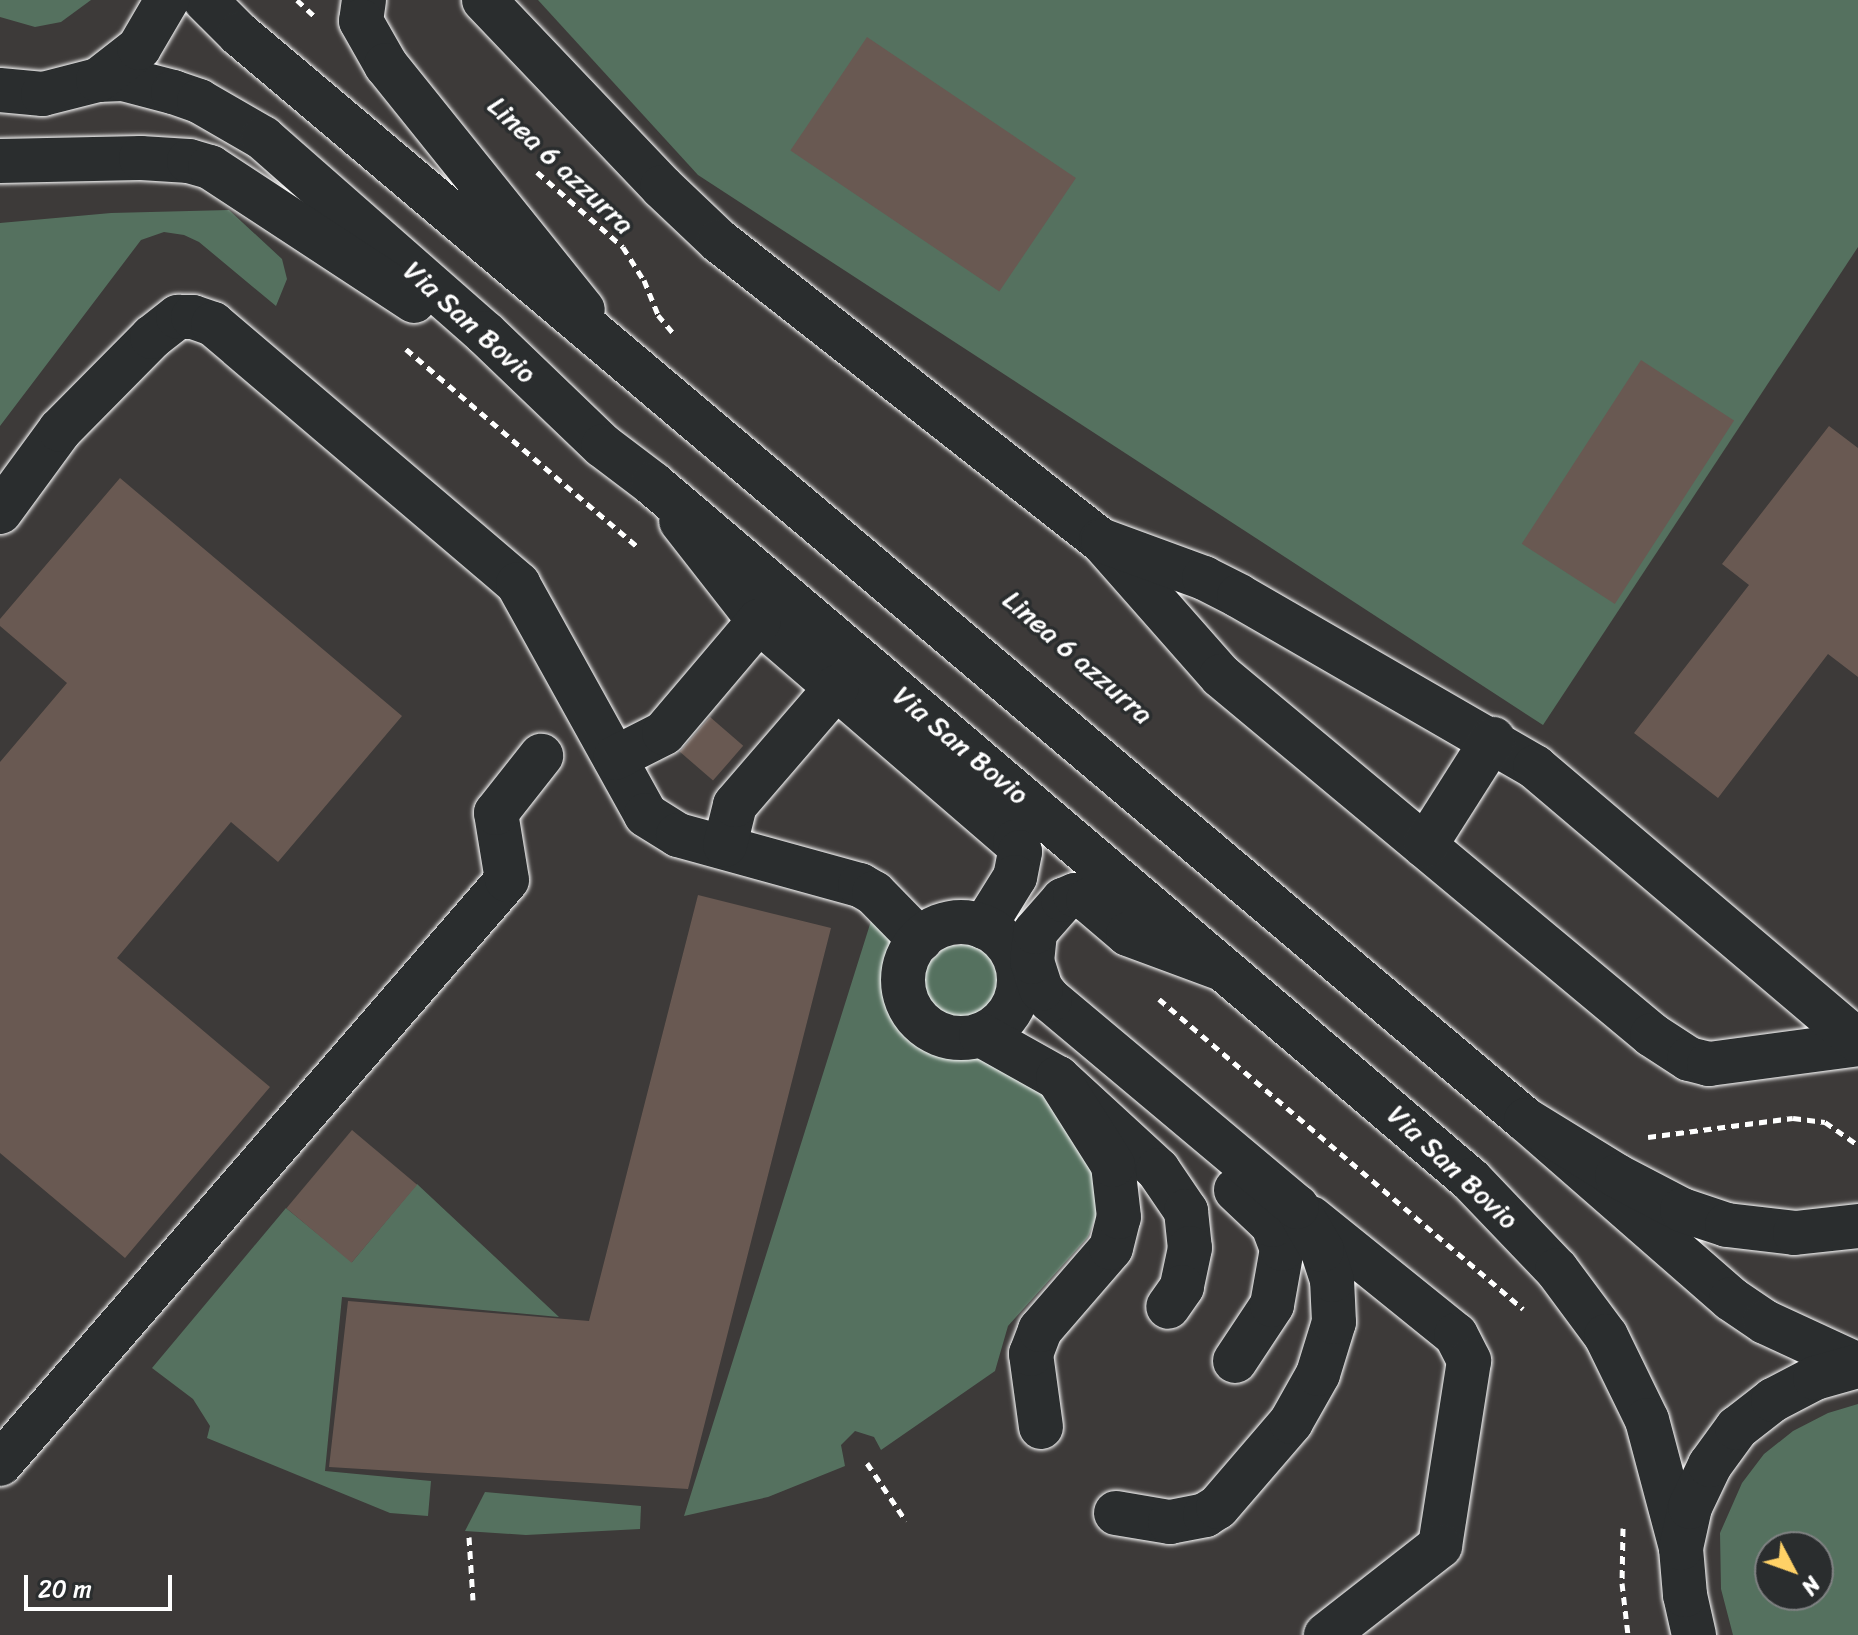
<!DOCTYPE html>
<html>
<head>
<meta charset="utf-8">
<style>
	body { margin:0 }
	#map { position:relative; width:1858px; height:1635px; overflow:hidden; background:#3d3a39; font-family:Sriracha,sans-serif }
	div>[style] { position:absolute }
	.green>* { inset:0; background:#55715f }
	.building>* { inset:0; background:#695952; transform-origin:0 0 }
	.path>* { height:5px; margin-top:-2.5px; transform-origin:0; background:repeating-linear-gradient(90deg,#fff 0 8px,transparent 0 14px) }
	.roads { filter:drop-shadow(0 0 2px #fff) drop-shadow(0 0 2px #fff) }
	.minor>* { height:44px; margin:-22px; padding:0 22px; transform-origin:22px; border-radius:22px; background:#2a2d2e }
	.minor>.ring { margin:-22px; padding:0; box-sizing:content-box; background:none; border:44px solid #2a2d2e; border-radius:50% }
	.major>* { height:44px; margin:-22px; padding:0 22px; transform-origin:22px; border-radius:22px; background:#2a2d2e }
	.highway>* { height:44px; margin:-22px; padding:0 22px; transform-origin:22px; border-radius:22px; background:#2a2d2e }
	span { translate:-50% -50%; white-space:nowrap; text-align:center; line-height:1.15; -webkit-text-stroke:7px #2a2d2e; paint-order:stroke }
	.street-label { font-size:28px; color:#fff }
	.north { position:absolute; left:1754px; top:1531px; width:80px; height:80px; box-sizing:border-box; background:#2a2d2e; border:2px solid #7f8182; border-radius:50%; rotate:131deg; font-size:22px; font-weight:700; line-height:32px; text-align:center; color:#fff }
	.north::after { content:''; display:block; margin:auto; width:28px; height:36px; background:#ffd166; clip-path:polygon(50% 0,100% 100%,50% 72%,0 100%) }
	.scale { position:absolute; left:24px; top:1575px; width:148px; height:36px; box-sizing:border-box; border:4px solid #fff; border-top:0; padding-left:10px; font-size:24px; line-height:28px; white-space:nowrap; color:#fff; -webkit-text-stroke:6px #2a2d2e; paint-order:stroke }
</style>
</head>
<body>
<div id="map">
	<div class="green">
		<div style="clip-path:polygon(0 0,91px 0,61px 22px,35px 27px,0 17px)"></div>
		<div style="clip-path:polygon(538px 0,1858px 0,1858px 247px,1543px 725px,698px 175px)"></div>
		<div style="clip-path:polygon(229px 210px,282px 259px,287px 279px,276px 306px,199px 242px,184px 235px,164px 232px,141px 240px,0 426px,0 223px,111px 213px)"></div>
		<div style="clip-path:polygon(871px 921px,889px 928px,892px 954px,901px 969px,924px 980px,928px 964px,946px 946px,969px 944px,989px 955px,998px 976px,998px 988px,994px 999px,980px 1013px,1050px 1081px,1082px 1125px,1102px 1202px,1088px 1237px,1008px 1326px,995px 1371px,881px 1450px,874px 1437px,855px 1431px,841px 1445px,845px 1466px,768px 1497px,684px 1516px)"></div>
		<div style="clip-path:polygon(417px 1184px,559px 1317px,342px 1297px,325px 1471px,431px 1481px,428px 1516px,390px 1513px,207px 1438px,210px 1426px,193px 1399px,152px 1368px,286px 1208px,352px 1262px)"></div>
		<div style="clip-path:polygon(evenodd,1858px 1404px,1858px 1635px,1733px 1635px,1721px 1589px,1720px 1533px,1742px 1483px,1764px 1454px,1793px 1431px,1828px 1413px,1858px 1404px,1818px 1547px,1818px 1595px,1770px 1595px,1770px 1547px,1818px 1547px)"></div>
		<div style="clip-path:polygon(485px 1492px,641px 1506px,640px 1529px,526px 1535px,465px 1531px)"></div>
	</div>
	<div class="building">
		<div style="left:867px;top:37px;width:252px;height:137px;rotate:34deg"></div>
		<div style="left:1641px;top:360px;width:111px;height:219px;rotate:33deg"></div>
		<div style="clip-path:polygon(1829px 426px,1858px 448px,1858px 677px,1828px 654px,1718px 798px,1634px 733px,1749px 585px,1722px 564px)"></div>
		<div style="clip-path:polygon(120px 478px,402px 716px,278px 862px,231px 822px,117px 958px,270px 1087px,125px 1258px,0 1153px,0 762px,67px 683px,0 626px,0 619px)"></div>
		<div style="left:710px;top:717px;width:44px;height:46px;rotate:41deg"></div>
		<div style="clip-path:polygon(698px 895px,831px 928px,688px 1489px,329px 1467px,348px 1301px,589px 1321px)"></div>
		<div style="left:352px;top:1130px;width:85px;height:102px;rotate:40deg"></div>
	</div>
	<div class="path">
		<div style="left:297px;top:0;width:23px;rotate:43deg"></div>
		<div style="left:537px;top:172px;width:114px;rotate:41.1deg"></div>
		<div style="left:623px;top:247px;width:39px;rotate:58deg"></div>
		<div style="left:644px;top:280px;width:38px;rotate:68deg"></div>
		<div style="left:658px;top:315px;width:23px;rotate:50deg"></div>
		<div style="left:406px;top:349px;width:306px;rotate:40.5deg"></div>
		<div style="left:1159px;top:999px;width:478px;rotate:40.4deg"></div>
		<div style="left:1648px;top:1137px;width:146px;rotate:-7.5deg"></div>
		<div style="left:1793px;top:1118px;width:32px;rotate:7deg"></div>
		<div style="left:1825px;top:1122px;width:40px;rotate:34.9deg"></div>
		<div style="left:867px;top:1463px;width:70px;rotate:56.1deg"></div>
		<div style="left:1623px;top:1528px;width:55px;rotate:91deg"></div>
		<div style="left:1622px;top:1583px;width:52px;rotate:83.4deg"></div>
		<div style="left:469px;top:1537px;width:63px;rotate:86.4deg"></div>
	</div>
	<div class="roads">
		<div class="minor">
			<div style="left:364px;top:0;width:21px;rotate:98deg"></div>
			<div style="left:361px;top:21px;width:51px;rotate:60.4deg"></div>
			<div style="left:386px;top:65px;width:314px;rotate:51.2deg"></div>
			<div style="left:484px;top:0;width:258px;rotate:46.4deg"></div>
			<div style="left:662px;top:187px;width:79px;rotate:43.5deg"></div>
			<div style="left:719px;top:241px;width:485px;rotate:38.1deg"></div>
			<div style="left:1101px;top:540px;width:181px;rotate:48.6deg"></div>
			<div style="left:1221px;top:676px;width:561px;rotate:39.79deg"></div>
			<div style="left:1652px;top:1035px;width:44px;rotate:33deg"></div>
			<div style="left:1689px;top:1059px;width:21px;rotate:14deg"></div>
			<div style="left:1709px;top:1064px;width:150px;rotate:-7.6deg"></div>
			<div style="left:0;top:512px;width:102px;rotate:-53.8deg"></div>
			<div style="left:60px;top:430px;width:131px;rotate:-45.3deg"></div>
			<div style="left:152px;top:337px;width:33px;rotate:-38deg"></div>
			<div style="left:178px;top:317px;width:15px"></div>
			<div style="left:193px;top:317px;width:21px;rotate:19deg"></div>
			<div style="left:213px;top:324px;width:401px;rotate:40.4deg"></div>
			<div style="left:518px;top:584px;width:264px;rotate:61deg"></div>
			<div style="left:646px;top:815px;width:38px;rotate:32deg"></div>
			<div style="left:678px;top:835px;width:189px;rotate:15.4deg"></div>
			<div style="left:860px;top:885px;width:16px;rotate:30deg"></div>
			<div style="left:874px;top:893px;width:66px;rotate:45.6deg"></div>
			<div style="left:681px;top:521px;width:127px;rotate:52deg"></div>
			<div style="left:759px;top:621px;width:338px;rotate:40.8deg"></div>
			<div style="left:1015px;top:842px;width:11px;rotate:63deg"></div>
			<div style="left:1020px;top:852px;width:25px;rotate:101deg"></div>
			<div style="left:1015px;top:877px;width:59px;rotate:121.8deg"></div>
			<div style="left:1103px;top:541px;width:108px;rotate:20.1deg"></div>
			<div style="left:1204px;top:578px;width:39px;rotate:27deg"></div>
			<div style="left:1239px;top:596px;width:342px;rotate:30deg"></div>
			<div style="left:1535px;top:767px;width:424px;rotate:40.3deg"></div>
			<div style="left:615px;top:758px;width:55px;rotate:-27deg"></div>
			<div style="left:664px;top:733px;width:147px;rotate:-49.7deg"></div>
			<div style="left:725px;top:845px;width:41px;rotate:-76deg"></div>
			<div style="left:735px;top:805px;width:156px;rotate:-49.2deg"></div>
			<div style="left:1425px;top:846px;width:127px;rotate:-57.6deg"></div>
			<div class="ring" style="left:903px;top:922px;width:72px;height:72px"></div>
			<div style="left:981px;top:1035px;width:88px;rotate:29.2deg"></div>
			<div style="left:1058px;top:1078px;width:136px;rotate:42.6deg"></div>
			<div style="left:1158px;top:1170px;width:50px;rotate:55.7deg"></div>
			<div style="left:1186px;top:1211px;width:37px;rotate:84deg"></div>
			<div style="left:1190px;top:1248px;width:40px;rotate:102deg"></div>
			<div style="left:1182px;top:1287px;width:24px;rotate:125deg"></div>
			<div style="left:1311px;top:1218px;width:186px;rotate:38.9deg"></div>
			<div style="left:1456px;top:1335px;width:29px;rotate:63deg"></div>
			<div style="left:1469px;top:1361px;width:187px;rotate:98.9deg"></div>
			<div style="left:1440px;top:1546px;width:145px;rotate:142deg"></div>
			<div style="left:1235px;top:1361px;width:67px;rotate:-56.5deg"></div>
			<div style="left:1272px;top:1305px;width:57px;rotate:-79.9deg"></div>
			<div style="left:1282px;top:1249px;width:26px;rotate:-111deg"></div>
			<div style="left:1273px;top:1225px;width:51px;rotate:-136.6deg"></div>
			<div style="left:1041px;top:1427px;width:74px;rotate:-97.8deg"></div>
			<div style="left:1031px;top:1354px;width:26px;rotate:-69deg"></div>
			<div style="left:1040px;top:1330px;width:108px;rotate:-49.1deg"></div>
			<div style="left:1111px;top:1248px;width:32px;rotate:-76deg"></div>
			<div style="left:1119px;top:1217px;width:52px;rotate:-96.6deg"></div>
			<div style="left:1113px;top:1165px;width:103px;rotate:-122.3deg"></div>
			<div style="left:0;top:1464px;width:773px;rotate:-49.04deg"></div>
			<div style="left:507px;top:880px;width:68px;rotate:-99.3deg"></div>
			<div style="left:496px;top:813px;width:73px;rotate:-51.7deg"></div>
			<div style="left:1116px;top:1513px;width:55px;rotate:9.5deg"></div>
			<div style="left:1170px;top:1522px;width:36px;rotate:-11deg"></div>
			<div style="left:1205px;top:1515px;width:15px;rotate:-32deg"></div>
			<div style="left:1218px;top:1507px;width:112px;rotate:-49.3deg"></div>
			<div style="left:1291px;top:1422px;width:55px;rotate:-60.6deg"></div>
			<div style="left:1318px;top:1374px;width:54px;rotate:-72.9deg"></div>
			<div style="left:1334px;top:1322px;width:42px;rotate:-92.7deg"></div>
			<div style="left:1332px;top:1280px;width:32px;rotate:-108deg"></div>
			<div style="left:1322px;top:1250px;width:50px;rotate:-120.2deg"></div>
			<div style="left:1297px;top:1207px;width:322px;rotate:-140deg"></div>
			<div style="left:1050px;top:1000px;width:14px;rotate:-129deg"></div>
			<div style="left:1041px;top:989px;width:28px;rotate:-108deg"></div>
			<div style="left:1032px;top:962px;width:30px;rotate:-84deg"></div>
			<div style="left:1035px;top:932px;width:43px;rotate:-48.8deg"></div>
			<div style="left:1063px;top:900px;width:13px;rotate:-23deg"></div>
			<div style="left:1075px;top:895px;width:14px;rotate:21deg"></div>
			<div style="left:1088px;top:900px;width:52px;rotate:40.4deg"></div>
			<div style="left:1128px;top:934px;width:98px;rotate:20.3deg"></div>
		</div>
		<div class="major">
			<div style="left:205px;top:0;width:48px;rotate:45deg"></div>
			<div style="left:239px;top:34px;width:1684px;rotate:40.16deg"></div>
			<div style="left:1526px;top:1120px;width:272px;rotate:41.1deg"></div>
			<div style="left:1731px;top:1299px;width:41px;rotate:34.1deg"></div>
			<div style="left:1765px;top:1322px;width:102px;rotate:24.8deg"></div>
			<div style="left:98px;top:80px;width:25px;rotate:-2deg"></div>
			<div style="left:123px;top:79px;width:52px;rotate:14.6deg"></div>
			<div style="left:173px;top:92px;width:28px;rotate:19deg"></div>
			<div style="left:199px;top:101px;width:74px;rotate:30deg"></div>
			<div style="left:263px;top:138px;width:295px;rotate:41.3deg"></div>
			<div style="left:485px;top:333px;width:163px;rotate:43.8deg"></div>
			<div style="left:603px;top:446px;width:63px;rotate:37.2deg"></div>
			<div style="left:653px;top:484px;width:1074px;rotate:40.39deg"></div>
			<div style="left:1471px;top:1180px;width:124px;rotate:46.3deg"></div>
			<div style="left:1557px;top:1270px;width:82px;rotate:53.4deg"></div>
			<div style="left:1606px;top:1336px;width:93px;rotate:64deg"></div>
			<div style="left:1647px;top:1420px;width:132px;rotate:75.1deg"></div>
			<div style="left:0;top:90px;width:43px;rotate:5.3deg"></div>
			<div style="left:43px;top:94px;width:57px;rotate:-14.3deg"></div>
			<div style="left:98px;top:80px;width:52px;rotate:-38deg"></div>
			<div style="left:139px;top:48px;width:56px;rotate:-59.7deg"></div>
			<div style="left:0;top:161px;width:141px;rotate:-1.2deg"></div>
			<div style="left:141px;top:158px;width:48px;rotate:3.6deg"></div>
			<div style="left:189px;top:161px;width:22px;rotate:16deg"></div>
			<div style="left:210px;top:167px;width:244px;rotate:33.3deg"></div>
			<div style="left:1694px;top:1635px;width:41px;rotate:-102.7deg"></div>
			<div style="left:1685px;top:1595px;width:47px;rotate:-94.9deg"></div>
			<div style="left:1681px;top:1548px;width:42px;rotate:-77.6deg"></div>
			<div style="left:1690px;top:1507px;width:47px;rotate:-64.5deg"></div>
			<div style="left:1710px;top:1465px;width:46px;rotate:-53.9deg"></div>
			<div style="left:1737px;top:1428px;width:46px;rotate:-37.9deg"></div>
			<div style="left:1773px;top:1400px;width:47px;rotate:-27.6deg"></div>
			<div style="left:1815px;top:1378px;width:45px;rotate:-15.6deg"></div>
		</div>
		<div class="highway">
			<div style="left:1526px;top:1120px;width:107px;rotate:31.6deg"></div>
			<div style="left:1617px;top:1176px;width:73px;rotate:27.6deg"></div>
			<div style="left:1682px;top:1210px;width:47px;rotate:18.4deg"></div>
			<div style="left:1727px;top:1225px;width:68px;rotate:6.7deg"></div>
			<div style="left:1795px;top:1233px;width:63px;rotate:-6.3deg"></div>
		</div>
	</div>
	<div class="street-label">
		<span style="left:561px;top:165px;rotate:43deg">Linea 6 azzurra</span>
		<span style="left:470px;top:322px;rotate:42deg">Via San Bovio</span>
		<span style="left:1078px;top:657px;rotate:41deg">Linea 6 azzurra</span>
		<span style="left:961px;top:745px;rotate:40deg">Via San Bovio</span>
		<span style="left:1453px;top:1167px;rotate:43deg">Via San Bovio</span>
	</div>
	<div class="north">N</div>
	<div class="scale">20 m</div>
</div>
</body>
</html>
